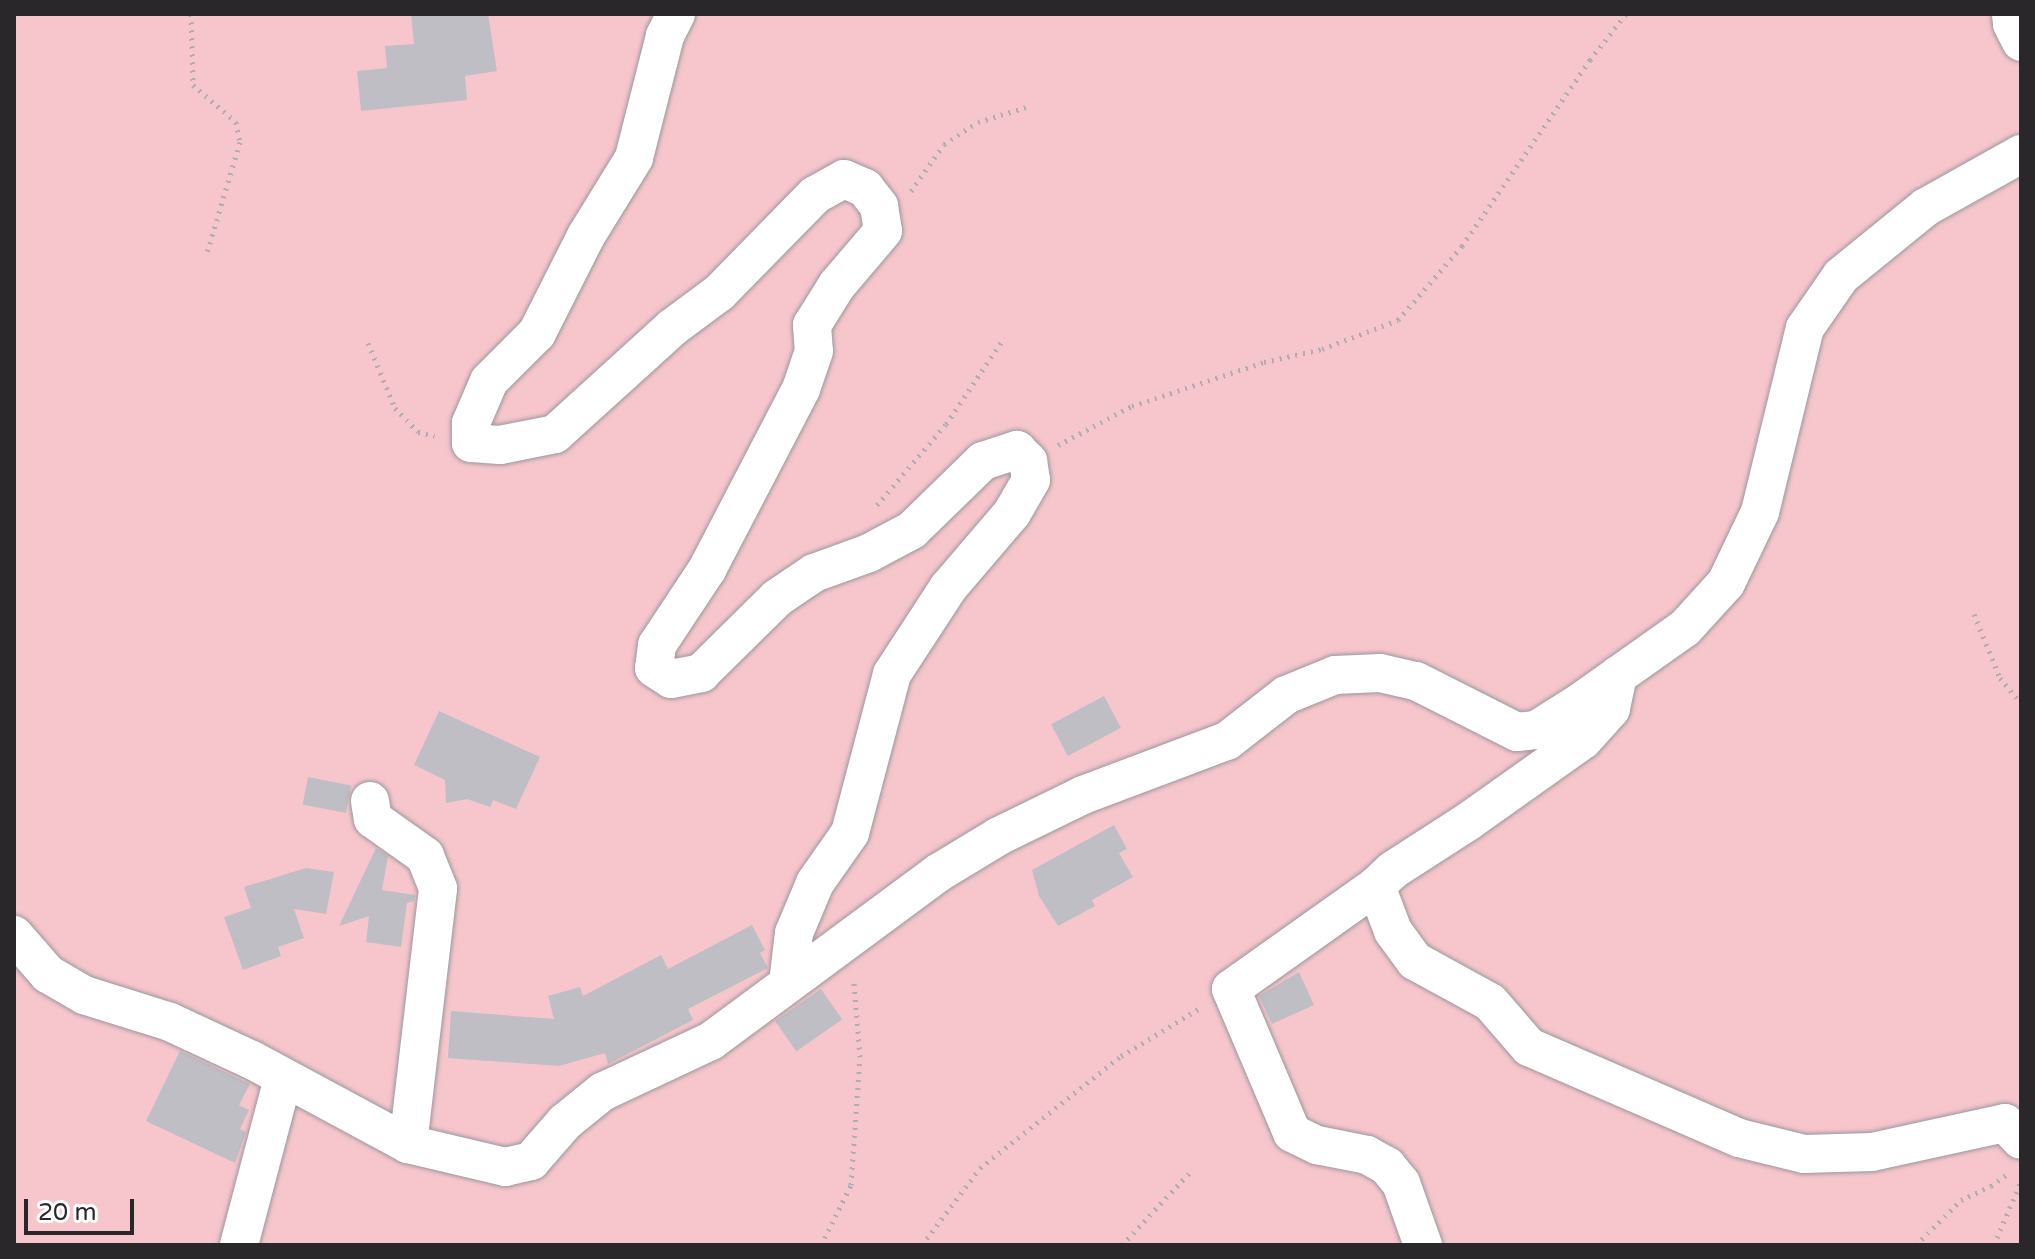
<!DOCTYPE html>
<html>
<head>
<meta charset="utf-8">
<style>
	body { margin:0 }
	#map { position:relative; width:2035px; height:1259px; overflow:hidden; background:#fbf6fc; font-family:"Varela Round",sans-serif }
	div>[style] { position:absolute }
	.green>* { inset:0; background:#f7c6cd; transform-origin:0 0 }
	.building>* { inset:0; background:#bfbec4; transform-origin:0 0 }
	.path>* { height:5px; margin-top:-2.5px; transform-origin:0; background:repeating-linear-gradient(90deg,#b0acb1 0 2px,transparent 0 8px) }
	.roads { filter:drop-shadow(0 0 2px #9c979d) drop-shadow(0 0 2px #9c979d) }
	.minor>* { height:38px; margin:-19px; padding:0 19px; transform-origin:19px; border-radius:19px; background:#fff }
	span { translate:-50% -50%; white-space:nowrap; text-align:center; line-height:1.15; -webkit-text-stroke:7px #fff; paint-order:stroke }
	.frame { position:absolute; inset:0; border:16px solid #29272a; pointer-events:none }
	.scale { position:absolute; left:24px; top:1199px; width:110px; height:36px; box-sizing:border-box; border:4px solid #29272a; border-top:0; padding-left:10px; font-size:24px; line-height:28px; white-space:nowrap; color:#29272a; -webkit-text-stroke:6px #fff; paint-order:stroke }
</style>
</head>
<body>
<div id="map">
	<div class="green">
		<div style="left:14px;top:14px;width:2007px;height:1231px"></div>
	</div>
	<div class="building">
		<div style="clip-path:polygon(411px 14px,488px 14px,497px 71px,465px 76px,467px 100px,361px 111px,357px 71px,387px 68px,385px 46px,414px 44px)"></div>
		<div style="left:1104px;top:696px;width:36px;height:60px;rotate:62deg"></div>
		<div style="clip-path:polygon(439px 711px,540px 757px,516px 809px,493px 800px,490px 807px,467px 799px,446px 803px,445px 780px,414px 765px)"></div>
		<div style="left:308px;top:777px;width:44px;height:28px;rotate:11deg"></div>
		<div style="clip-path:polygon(1114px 825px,1127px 849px,1119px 853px,1133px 877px,1092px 900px,1095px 906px,1058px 926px,1039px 896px,1032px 870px)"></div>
		<div style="clip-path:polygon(376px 848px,388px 856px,382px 890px,415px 895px,414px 901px,407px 903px,401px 947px,366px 942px,369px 916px,339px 926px)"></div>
		<div style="clip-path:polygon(306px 868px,334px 872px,326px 914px,294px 909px,304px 938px,278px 947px,281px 956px,243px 970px,224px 917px,251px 908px,244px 887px)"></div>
		<div style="clip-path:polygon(752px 925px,765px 950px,760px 953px,768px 968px,688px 1009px,693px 1020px,608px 1064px,605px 1053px,559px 1066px,448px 1058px,451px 1011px,554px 1019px,548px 996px,580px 987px,583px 996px,661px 955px,668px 969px)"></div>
		<div style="clip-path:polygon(1299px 972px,1314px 1005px,1272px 1024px,1259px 996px)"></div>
		<div style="left:821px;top:989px;width:37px;height:56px;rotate:55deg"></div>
		<div style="clip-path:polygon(180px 1051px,250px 1084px,239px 1105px,249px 1110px,240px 1129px,246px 1132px,235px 1163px,146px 1121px)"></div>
	</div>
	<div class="path">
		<div style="left:191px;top:14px;width:71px;rotate:88.4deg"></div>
		<div style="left:193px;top:85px;width:57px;rotate:40.7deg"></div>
		<div style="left:236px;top:122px;width:20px;rotate:79deg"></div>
		<div style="left:240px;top:142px;width:116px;rotate:106.6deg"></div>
		<div style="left:911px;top:191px;width:57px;rotate:-54.9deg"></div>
		<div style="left:944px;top:144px;width:40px;rotate:-32.9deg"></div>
		<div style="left:978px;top:122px;width:54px;rotate:-17.1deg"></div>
		<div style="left:368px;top:343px;width:70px;rotate:67.4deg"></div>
		<div style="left:395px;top:408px;width:33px;rotate:46deg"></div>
		<div style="left:418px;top:432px;width:17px;rotate:13deg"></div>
		<div style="left:1058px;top:445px;width:84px;rotate:-27.8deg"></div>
		<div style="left:1132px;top:406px;width:139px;rotate:-18.4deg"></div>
		<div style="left:1264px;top:362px;width:59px;rotate:-12.6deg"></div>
		<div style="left:1322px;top:349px;width:81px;rotate:-20.9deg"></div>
		<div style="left:1398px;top:320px;width:98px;rotate:-49.1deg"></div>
		<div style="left:1462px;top:246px;width:226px;rotate:-55.5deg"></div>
		<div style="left:1590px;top:60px;width:58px;rotate:-52deg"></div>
		<div style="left:877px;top:505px;width:106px;rotate:-49.6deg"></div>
		<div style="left:946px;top:424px;width:104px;rotate:-56deg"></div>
		<div style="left:1974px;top:614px;width:69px;rotate:67.9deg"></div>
		<div style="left:2000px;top:678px;width:33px;rotate:50deg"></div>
		<div style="left:821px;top:1245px;width:67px;rotate:-63.4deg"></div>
		<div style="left:851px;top:1185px;width:128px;rotate:-86deg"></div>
		<div style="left:860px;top:1057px;width:75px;rotate:-94.6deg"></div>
		<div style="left:922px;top:1245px;width:96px;rotate:-53deg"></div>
		<div style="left:980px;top:1168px;width:180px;rotate:-38.5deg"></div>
		<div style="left:1121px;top:1056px;width:92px;rotate:-31.3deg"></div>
		<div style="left:1122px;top:1245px;width:104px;rotate:-46.9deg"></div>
		<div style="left:1916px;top:1245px;width:64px;rotate:-45deg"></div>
		<div style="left:1961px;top:1200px;width:33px;rotate:-25deg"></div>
		<div style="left:1991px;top:1186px;width:22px;rotate:-36deg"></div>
		<div style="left:1994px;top:1245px;width:69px;rotate:-67.1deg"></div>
	</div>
	<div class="roads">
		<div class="minor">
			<div style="left:676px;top:14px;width:25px;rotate:117deg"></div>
			<div style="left:665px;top:36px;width:126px;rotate:104.3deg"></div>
			<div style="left:634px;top:158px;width:92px;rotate:121.6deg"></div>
			<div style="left:586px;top:236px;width:109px;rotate:116.8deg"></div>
			<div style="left:537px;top:333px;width:68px;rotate:135deg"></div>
			<div style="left:489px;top:381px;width:46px;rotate:113.2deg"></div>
			<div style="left:471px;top:423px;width:20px;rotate:90deg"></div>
			<div style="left:471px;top:443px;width:29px;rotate:4deg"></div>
			<div style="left:500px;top:445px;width:56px;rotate:-11.3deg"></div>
			<div style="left:555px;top:434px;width:159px;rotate:-42.2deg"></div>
			<div style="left:673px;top:327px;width:57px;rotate:-36.5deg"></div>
			<div style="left:719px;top:293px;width:137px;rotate:-45.6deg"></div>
			<div style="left:815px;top:195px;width:33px;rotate:-29deg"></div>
			<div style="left:844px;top:179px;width:23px;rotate:23deg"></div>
			<div style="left:865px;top:188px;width:23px;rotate:52deg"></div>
			<div style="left:879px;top:206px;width:25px;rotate:81deg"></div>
			<div style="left:883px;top:231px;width:71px;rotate:130.4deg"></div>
			<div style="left:837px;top:285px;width:47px;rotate:122deg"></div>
			<div style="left:812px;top:325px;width:26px;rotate:86deg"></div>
			<div style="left:814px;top:351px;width:40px;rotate:108.9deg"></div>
			<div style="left:801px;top:389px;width:202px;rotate:117.5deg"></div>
			<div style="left:708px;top:568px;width:92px;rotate:123.5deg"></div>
			<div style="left:657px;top:645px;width:23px;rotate:97deg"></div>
			<div style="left:654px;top:668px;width:20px;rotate:33deg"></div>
			<div style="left:671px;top:679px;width:31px;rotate:-11deg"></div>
			<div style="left:701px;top:673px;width:107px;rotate:-44.6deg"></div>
			<div style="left:777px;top:598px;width:45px;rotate:-34deg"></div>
			<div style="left:814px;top:573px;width:59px;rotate:-20deg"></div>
			<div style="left:869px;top:553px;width:49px;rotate:-28.1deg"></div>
			<div style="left:912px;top:530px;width:99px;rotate:-44.2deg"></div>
			<div style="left:983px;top:461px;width:36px;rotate:-18deg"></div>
			<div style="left:1017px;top:450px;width:16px;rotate:45deg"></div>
			<div style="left:1028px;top:461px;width:19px;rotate:81deg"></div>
			<div style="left:1031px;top:480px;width:38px;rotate:120deg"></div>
			<div style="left:1012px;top:513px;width:99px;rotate:130.5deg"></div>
			<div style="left:948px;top:588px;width:103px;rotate:123.1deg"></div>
			<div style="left:892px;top:674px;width:164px;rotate:104.8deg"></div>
			<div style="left:850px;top:833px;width:61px;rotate:125deg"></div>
			<div style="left:815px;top:883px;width:54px;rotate:112.8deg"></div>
			<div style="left:794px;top:933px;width:50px;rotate:96.8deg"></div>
			<div style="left:2011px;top:14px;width:10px;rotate:84deg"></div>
			<div style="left:2012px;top:24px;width:20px;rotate:63deg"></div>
			<div style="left:1618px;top:675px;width:35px;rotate:102deg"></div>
			<div style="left:1611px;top:709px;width:42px;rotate:132.1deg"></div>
			<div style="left:1583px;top:740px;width:140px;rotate:144.6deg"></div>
			<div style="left:1469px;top:821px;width:90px;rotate:147.2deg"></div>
			<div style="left:1393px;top:870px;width:23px;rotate:137deg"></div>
			<div style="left:1376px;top:886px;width:48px;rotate:69.3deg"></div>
			<div style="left:1393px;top:931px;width:37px;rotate:54deg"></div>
			<div style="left:1415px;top:961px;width:85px;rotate:28.7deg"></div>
			<div style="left:1490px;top:1002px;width:60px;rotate:49.1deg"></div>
			<div style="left:1529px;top:1047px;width:229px;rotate:23.4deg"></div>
			<div style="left:1739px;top:1138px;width:67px;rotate:13.8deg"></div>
			<div style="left:1804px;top:1154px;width:68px;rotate:-1.7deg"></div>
			<div style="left:1872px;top:1152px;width:136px;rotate:-12.3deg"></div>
			<div style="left:2005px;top:1123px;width:23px;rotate:47deg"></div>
			<div style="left:370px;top:801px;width:18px;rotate:81deg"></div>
			<div style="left:373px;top:819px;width:64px;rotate:35.4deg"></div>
			<div style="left:425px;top:856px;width:35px;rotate:68deg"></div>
			<div style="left:438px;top:889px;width:257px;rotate:96.7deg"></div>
			<div style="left:1376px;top:886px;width:178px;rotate:144.6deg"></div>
			<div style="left:1231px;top:989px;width:156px;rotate:67deg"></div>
			<div style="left:1292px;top:1133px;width:28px;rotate:26deg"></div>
			<div style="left:1317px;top:1145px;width:51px;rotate:11.3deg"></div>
			<div style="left:1367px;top:1155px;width:23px;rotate:29deg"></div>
			<div style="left:1387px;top:1166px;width:22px;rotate:51deg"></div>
			<div style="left:1401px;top:1183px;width:66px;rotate:70.5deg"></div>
			<div style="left:14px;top:935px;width:52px;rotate:48.9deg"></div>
			<div style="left:48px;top:974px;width:42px;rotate:30.3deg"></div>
			<div style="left:84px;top:995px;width:90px;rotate:17.4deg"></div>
			<div style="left:170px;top:1022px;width:90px;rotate:24.9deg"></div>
			<div style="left:252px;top:1060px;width:177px;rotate:28.3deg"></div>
			<div style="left:408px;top:1144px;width:100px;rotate:13.3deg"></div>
			<div style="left:505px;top:1167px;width:27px;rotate:-13deg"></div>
			<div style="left:531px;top:1161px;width:52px;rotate:-48.9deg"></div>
			<div style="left:565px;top:1122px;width:48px;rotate:-39deg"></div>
			<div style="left:602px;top:1092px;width:120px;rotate:-25.1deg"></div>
			<div style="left:711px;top:1041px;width:282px;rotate:-36.5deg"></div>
			<div style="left:938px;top:873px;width:71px;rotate:-31.2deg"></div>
			<div style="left:999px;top:836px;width:93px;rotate:-26deg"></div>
			<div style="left:1083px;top:795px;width:154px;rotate:-20.6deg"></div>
			<div style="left:1227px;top:741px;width:75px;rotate:-37.9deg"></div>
			<div style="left:1286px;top:695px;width:53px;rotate:-22.2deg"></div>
			<div style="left:1335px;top:675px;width:45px;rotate:-2.5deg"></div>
			<div style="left:1380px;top:673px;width:37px;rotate:13deg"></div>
			<div style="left:1416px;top:681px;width:113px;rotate:26.8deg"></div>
			<div style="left:1517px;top:732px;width:19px;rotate:-6deg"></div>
			<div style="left:1536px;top:730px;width:51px;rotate:-32.1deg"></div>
			<div style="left:1579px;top:703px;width:130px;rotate:-35.3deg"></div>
			<div style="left:1685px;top:628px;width:61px;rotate:-47.7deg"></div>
			<div style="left:1726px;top:583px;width:79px;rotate:-64.4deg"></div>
			<div style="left:1760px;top:512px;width:189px;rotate:-76.3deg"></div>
			<div style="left:1805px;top:328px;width:63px;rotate:-55.3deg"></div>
			<div style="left:1841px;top:276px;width:109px;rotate:-39.1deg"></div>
			<div style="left:1926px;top:207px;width:109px;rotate:-29.2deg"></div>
			<div style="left:239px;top:1245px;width:173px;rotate:-75.2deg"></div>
		</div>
	</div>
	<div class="frame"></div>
	<div class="scale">20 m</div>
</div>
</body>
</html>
